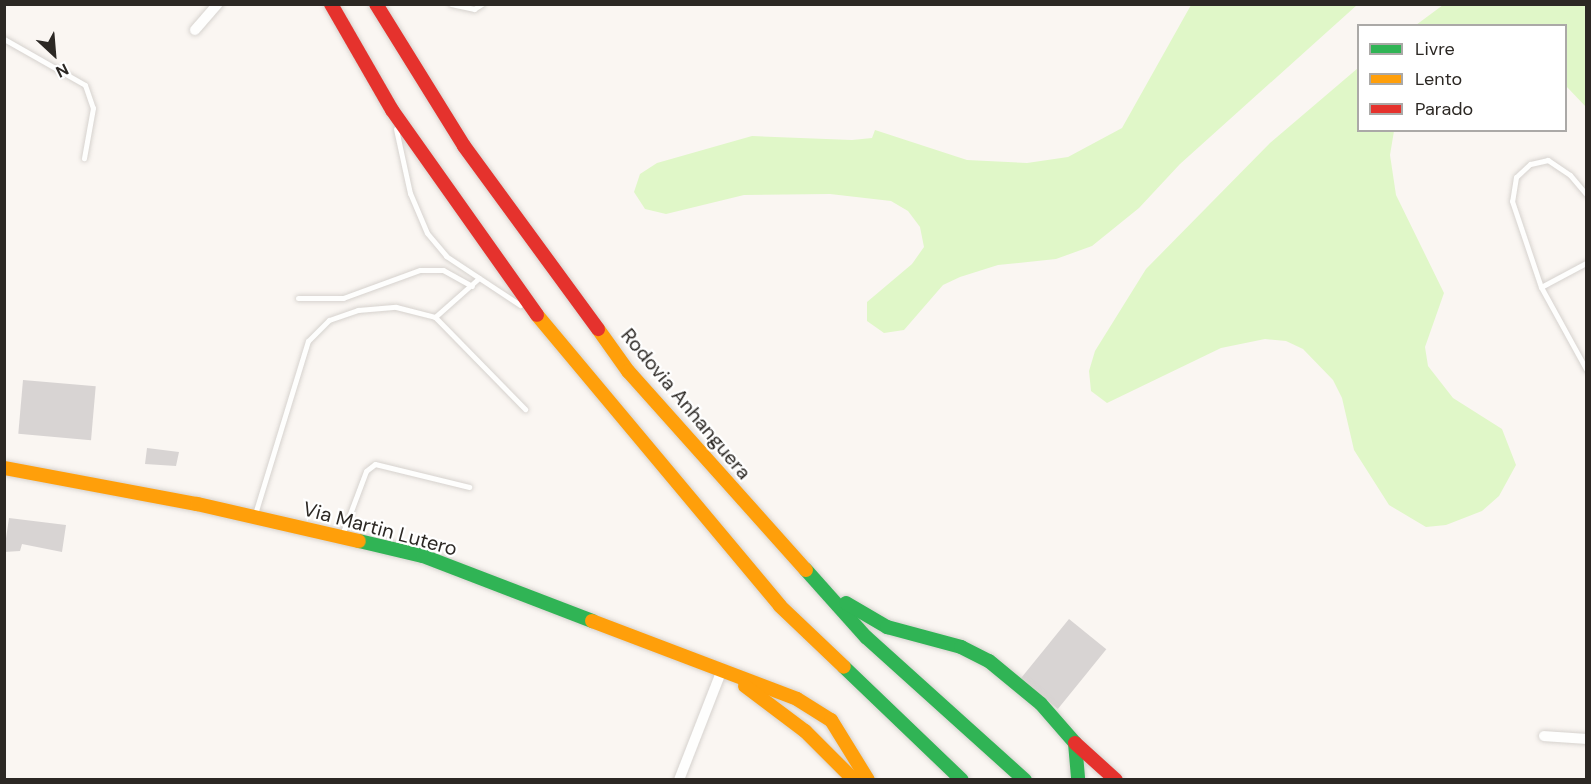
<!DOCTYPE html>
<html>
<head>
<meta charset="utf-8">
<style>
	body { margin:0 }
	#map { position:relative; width:1591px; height:784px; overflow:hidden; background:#faf6f2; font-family:"DM Sans",sans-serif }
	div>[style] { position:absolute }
	.green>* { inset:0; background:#e0f7c8 }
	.building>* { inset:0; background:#d8d4d3; transform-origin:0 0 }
	.roads { filter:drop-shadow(0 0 2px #d6d2ce) drop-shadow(0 0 2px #d6d2ce) }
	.lane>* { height:5px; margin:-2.5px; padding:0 2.5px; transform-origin:2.5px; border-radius:2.5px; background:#fefefd }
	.street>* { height:10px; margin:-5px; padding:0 5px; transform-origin:5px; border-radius:5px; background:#fefefd }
	.fast>* { height:14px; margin:-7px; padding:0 7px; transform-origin:7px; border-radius:7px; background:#30b455 }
	.slow>* { height:14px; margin:-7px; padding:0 7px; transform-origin:7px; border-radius:7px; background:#ff9f0a }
	.jam>* { height:14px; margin:-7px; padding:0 7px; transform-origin:7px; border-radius:7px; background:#e5322d }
	span { translate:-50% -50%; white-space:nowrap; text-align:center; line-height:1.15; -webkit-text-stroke:4.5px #fff; paint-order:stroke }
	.street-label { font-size:20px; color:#2c2824 }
	.frame { position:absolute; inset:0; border:6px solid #2c2824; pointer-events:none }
	.legend { position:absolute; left:1357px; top:24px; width:210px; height:108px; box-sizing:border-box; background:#fff; border:2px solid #aba9a7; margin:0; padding:8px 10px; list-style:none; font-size:18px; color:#2c2824 }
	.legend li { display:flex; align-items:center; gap:12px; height:30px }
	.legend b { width:30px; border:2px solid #aba9a7 }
	.north { position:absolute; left:24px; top:24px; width:60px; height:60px; -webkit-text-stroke:4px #fff; paint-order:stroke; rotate:154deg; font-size:16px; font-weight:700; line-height:24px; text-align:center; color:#2c2824 }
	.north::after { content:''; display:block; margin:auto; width:21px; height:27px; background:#2c2824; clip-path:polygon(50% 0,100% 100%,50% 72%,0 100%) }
</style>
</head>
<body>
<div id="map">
	<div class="green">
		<div style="clip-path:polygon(1191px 5px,1357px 5px,1180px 164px,1139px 208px,1092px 246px,1056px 259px,998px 265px,960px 277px,943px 285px,904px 330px,884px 333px,867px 321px,867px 302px,912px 264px,924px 247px,920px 227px,908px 211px,891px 201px,830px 194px,744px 195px,666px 214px,645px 209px,634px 192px,640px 174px,657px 163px,752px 136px,852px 140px,872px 138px,875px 130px,967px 160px,1027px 163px,1068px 157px,1122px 128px)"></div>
		<div style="clip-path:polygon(1443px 5px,1586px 5px,1586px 107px,1566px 86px,1566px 26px,1416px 25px)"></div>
		<div style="clip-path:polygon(1358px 68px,1358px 130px,1394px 131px,1390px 155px,1396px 195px,1444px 293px,1425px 347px,1428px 366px,1453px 398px,1502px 429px,1516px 465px,1499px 496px,1482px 511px,1446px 525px,1426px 527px,1389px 505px,1354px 450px,1342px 398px,1333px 380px,1303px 349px,1286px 341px,1265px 339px,1221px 348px,1107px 403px,1091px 391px,1089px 371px,1095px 351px,1146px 269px,1270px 143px)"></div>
	</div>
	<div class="building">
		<div style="left:23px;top:380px;width:73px;height:54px;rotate:5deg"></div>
		<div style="clip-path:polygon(147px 448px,179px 452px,176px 466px,145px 464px)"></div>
		<div style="clip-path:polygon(9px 518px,66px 525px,62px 552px,22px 544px,20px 551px,4px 552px)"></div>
		<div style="left:1069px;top:619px;width:48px;height:77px;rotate:39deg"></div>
	</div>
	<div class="roads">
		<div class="lane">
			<div style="left:451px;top:4px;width:24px;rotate:12deg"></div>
			<div style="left:474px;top:9px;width:9px;rotate:-32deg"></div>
			<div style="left:4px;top:39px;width:93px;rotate:29.6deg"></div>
			<div style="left:85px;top:85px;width:24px;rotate:71deg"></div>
			<div style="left:93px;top:108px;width:51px;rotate:100.2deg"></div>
			<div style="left:396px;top:129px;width:66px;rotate:77.7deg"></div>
			<div style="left:410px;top:193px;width:43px;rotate:67deg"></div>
			<div style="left:427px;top:233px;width:30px;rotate:50deg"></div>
			<div style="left:446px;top:256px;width:89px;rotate:33.5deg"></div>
			<div style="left:1586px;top:194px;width:25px;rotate:-130deg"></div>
			<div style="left:1570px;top:175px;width:27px;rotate:-146deg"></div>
			<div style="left:1548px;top:160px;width:18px;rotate:167deg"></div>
			<div style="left:1530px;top:164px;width:19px;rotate:137deg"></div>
			<div style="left:1516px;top:177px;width:24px;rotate:99deg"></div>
			<div style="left:1512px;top:201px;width:91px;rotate:71.4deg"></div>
			<div style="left:1541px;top:287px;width:94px;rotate:61.2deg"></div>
			<div style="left:479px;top:278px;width:59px;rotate:138.4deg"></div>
			<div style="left:435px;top:317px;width:129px;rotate:45.6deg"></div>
			<div style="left:1541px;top:287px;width:51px;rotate:-28.1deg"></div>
			<div style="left:298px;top:298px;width:45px"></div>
			<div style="left:343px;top:298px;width:82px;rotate:-20deg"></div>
			<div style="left:420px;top:270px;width:23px"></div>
			<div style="left:443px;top:270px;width:33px;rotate:29deg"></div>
			<div style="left:255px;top:514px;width:181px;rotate:-73deg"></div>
			<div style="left:308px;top:341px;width:30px;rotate:-45deg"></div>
			<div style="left:329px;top:320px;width:31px;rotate:-19deg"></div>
			<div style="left:358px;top:310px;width:38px;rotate:-5deg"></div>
			<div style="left:396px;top:307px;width:40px;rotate:14.4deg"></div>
			<div style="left:342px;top:535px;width:68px;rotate:-69.4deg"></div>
			<div style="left:366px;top:471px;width:11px;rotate:-38deg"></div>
			<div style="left:375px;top:464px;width:97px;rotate:13.7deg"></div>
		</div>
		<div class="street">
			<div style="left:195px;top:30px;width:35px;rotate:-49deg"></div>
			<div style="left:1544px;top:736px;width:42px;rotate:4.1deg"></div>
			<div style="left:679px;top:780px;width:116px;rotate:-68.7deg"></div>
		</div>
		<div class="fast">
			<div style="left:359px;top:541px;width:66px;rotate:13.2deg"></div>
			<div style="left:423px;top:556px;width:181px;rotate:21deg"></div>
			<div style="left:806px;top:570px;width:90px;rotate:48.2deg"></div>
			<div style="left:866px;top:637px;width:214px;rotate:42deg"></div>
			<div style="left:846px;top:603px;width:48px;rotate:30.3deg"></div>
			<div style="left:887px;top:627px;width:77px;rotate:15.1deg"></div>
			<div style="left:961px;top:647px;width:31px;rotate:27deg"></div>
			<div style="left:989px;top:661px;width:67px;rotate:39.6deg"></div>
			<div style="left:1041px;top:704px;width:52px;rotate:48.9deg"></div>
			<div style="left:1075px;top:743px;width:37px;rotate:85deg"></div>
			<div style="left:844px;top:667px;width:163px;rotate:43.8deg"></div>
		</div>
		<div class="slow">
			<div style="left:537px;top:315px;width:379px;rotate:50.1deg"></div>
			<div style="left:780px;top:606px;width:88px;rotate:43.6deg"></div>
			<div style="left:598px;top:329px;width:52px;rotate:54.5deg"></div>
			<div style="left:628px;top:371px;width:267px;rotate:48.2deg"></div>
			<div style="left:4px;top:468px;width:196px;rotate:10.6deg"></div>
			<div style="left:197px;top:504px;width:166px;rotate:12.9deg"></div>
			<div style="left:592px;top:621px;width:219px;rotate:20.8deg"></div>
			<div style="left:797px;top:699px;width:40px;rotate:32deg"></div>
			<div style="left:831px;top:720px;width:70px;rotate:58.3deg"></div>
			<div style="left:745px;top:686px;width:75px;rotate:36.9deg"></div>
			<div style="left:805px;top:731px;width:69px;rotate:45deg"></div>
		</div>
		<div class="jam">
			<div style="left:331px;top:4px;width:122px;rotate:60.1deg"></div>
			<div style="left:392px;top:110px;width:251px;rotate:54.7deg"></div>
			<div style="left:376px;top:4px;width:167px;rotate:58.2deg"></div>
			<div style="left:464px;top:146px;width:227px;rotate:53.8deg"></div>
			<div style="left:1075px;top:743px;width:55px;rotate:42.1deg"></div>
		</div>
	</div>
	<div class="street-label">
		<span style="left:686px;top:404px;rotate:50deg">Rodovia Anhanguera</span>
		<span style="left:380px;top:529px;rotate:15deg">Via Martin Lutero</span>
	</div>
	<div class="frame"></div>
	<ul class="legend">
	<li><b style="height:8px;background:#30b455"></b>Livre</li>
	<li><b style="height:8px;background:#ff9f0a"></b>Lento</li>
	<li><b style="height:8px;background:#e5322d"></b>Parado</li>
	</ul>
	<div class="north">N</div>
</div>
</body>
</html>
